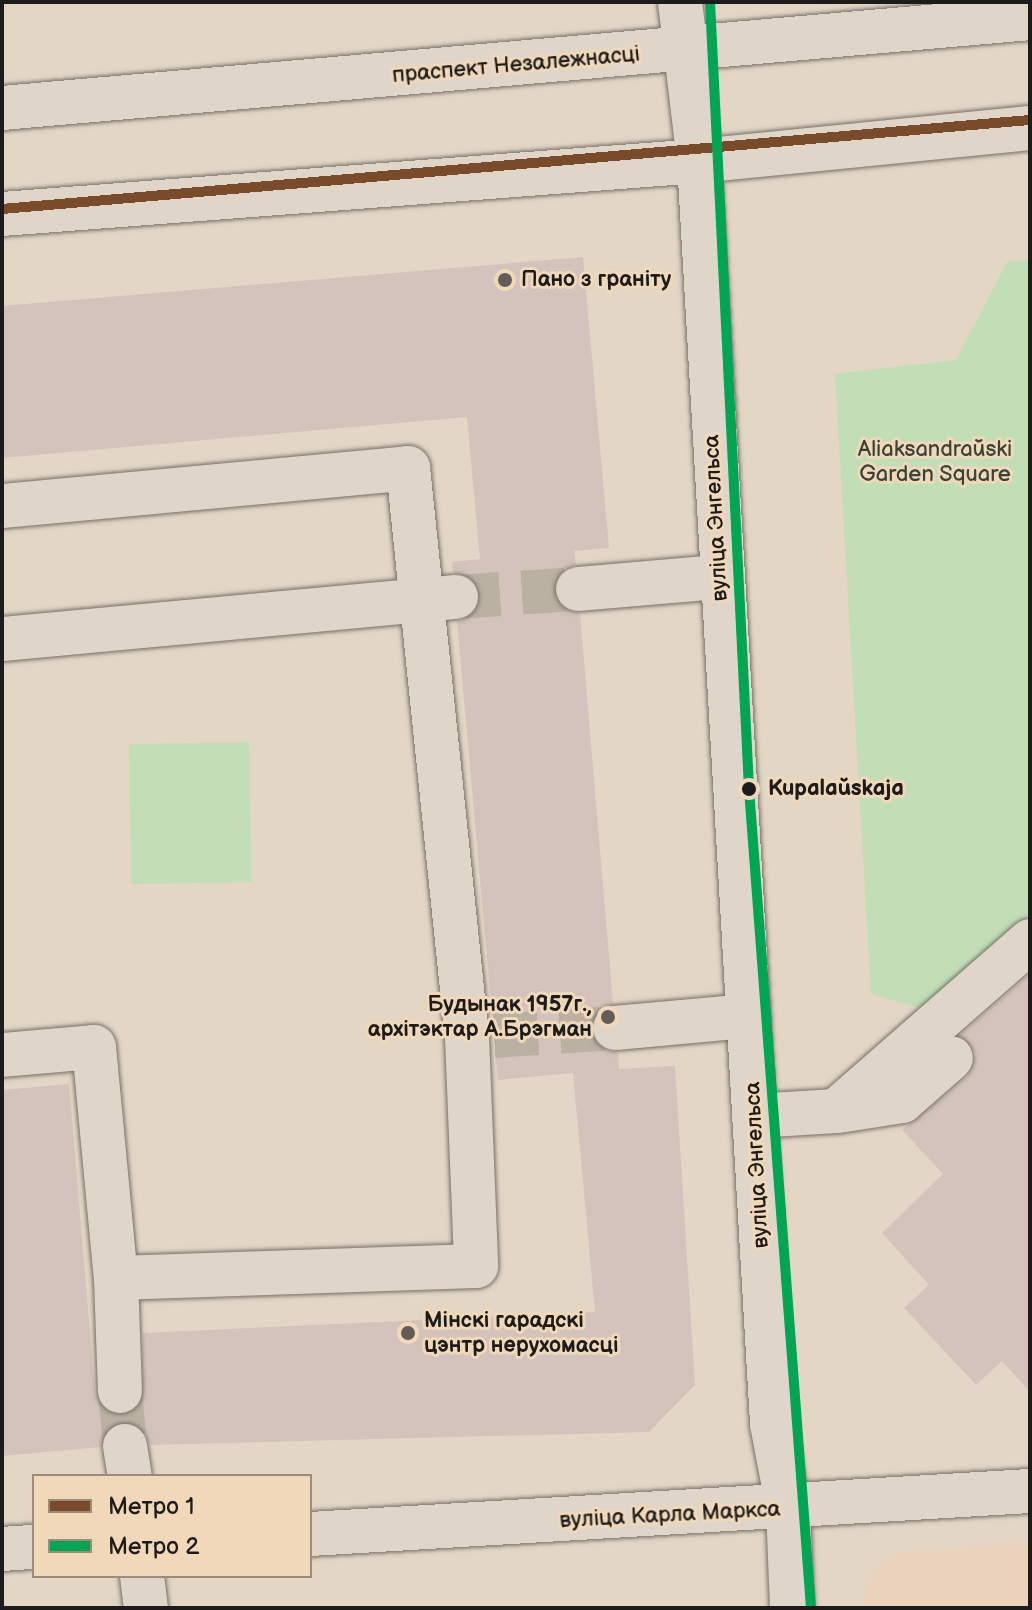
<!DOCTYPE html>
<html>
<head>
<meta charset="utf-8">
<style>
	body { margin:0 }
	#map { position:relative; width:1032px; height:1610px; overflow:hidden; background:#e3d6c5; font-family:"Balsamiq Sans",sans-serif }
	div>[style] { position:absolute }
	.built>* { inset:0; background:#ebd2bd }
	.green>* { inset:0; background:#c1deb7; transform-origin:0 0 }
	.building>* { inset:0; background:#d4c3bc }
	.minor-tunnel>* { height:44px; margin-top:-22px; transform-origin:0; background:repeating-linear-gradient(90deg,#bbb1a3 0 44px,transparent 0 66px) }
	.roads { filter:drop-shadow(0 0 2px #767068) drop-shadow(0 0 2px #767068) }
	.minor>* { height:44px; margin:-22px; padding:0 22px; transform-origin:22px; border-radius:22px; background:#dfd5c9 }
	.major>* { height:44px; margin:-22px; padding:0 22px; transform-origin:22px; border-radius:22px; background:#dfd5c9 }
	.metro-1>* { height:10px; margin:-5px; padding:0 5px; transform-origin:5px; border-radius:5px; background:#7a4b2a }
	.metro-2>* { height:10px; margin:-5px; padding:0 5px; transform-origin:5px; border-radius:5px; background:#00a651 }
	.dots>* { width:22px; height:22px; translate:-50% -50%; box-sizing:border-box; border:4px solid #f0d8b8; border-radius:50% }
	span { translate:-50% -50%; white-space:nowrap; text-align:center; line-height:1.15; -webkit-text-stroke:6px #f0d8b8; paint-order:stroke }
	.street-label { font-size:22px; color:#1c1c1c }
	.poi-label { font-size:22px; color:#1c1c1c; font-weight:700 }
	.left { translate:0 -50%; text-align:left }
	.right { translate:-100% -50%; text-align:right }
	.park-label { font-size:22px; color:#384439 }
	.stop-label { font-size:22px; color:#1c1c1c; font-weight:700 }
	.frame { position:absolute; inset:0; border:4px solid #1c1c1c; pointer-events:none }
	.legend { position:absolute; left:32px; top:1474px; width:280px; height:104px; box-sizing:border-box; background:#f0d8b8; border:2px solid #9b8d7a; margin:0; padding:10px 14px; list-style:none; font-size:24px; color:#1c1c1c }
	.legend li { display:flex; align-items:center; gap:16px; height:40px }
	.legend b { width:40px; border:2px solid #9b8d7a }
</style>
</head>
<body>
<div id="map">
	<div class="built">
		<div style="clip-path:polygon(1030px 1542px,1030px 1608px,862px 1608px,868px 1578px,883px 1560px,902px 1552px)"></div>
	</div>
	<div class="green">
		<div style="clip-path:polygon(1030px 260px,1030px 912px,923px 1009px,871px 994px,835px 374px,956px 360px,1007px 262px)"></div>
		<div style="left:249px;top:742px;width:140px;height:120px;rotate:89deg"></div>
	</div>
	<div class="building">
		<div style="clip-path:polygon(583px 257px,609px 548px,574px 551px,576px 564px,563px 569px,553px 590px,558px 604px,580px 614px,613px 1003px,593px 1017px,590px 1031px,604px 1050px,618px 1053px,619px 1069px,675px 1066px,695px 1385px,649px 1432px,150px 1445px,144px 1430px,122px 1421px,109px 1427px,101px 1447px,2px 1456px,2px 1090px,69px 1084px,95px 1392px,109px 1413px,133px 1413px,142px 1402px,143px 1333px,595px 1312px,573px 1073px,498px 1080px,457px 622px,471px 617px,481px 595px,476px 582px,453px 572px,452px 562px,480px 559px,467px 417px,2px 458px,2px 306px)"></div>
		<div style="clip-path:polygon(1030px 974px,1030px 1392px,1002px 1361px,976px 1385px,904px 1308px,929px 1285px,882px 1233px,943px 1174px,902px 1130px,968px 1076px,976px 1054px,960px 1035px)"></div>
	</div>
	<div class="minor-tunnel">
		<div style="left:456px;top:597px;width:122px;rotate:-3.8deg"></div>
		<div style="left:494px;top:1036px;width:121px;rotate:-3.8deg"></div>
		<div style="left:120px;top:1391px;width:55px;rotate:84.8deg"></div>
	</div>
	<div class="roads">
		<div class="minor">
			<div style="left:699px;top:161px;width:1265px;rotate:86.69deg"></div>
			<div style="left:772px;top:1424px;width:86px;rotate:79.2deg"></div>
			<div style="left:788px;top:1508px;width:100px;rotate:87.7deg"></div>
			<div style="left:2px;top:506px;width:408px;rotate:-5.3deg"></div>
			<div style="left:408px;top:468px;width:572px;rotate:84.08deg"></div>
			<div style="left:467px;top:1037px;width:229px;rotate:87.7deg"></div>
			<div style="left:476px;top:1266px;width:360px;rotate:178.1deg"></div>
			<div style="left:116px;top:1278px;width:113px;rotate:88deg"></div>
			<div style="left:578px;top:589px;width:142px;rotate:-4.9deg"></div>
			<div style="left:2px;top:639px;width:456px;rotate:-5.3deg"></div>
			<div style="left:615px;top:1028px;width:134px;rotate:-5.2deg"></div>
			<div style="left:2px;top:1055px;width:92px;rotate:-5deg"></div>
			<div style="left:94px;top:1047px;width:232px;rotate:84.6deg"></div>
			<div style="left:838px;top:1111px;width:65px;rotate:-8.9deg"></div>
			<div style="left:902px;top:1101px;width:65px;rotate:-41.3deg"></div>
			<div style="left:754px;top:1116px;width:82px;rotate:-3.5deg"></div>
			<div style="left:836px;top:1111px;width:258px;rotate:-41.2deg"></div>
			<div style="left:125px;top:1446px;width:30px;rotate:81deg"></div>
			<div style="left:310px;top:1534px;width:721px;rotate:-3.42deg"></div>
			<div style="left:2px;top:1549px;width:32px;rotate:-4deg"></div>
			<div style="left:142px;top:1576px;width:32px;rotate:83deg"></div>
		</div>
		<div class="major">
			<div style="left:680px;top:2px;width:160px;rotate:83.2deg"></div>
			<div style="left:2px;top:108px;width:1032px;rotate:-5deg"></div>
			<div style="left:2px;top:214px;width:699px;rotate:-4.35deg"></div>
			<div style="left:699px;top:161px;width:333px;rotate:-5.7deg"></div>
		</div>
	</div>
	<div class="metro-1">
		<div style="left:2px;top:209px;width:1032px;rotate:-4.95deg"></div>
	</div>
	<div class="metro-2">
		<div style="left:710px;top:2px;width:788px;rotate:87.16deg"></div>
		<div style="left:749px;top:789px;width:821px;rotate:85.67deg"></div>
	</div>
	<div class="dots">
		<div style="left:505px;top:280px;background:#625d57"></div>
		<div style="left:749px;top:789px;background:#1c1c1c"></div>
		<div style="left:608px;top:1017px;background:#625d57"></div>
		<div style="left:408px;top:1333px;background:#625d57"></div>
	</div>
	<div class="street-label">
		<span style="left:516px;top:65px;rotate:-5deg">праспект Незалежнасці</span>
		<span style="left:716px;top:518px;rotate:-93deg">вуліца Энгельса</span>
		<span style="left:757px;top:1165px;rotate:-93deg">вуліца Энгельса</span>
		<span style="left:670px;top:1515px;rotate:-3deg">вуліца Карла Маркса</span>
	</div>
	<div class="poi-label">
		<span class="left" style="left:521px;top:280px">Пано з граніту</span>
		<span class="right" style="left:592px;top:1017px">Будынак 1957г.,<br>архітэктар А.Брэгман</span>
		<span class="left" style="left:424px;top:1333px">Мінскі гарадскі<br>цэнтр нерухомасці</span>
	</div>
	<div class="park-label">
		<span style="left:935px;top:462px">Aliaksandraŭski<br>Garden Square</span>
	</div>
	<div class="stop-label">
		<span class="left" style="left:768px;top:789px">Kupalaŭskaja</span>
	</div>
	<div class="frame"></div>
	<ul class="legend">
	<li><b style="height:10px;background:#7a4b2a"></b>Метро 1</li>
	<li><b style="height:10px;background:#00a651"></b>Метро 2</li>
	</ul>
</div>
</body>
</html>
